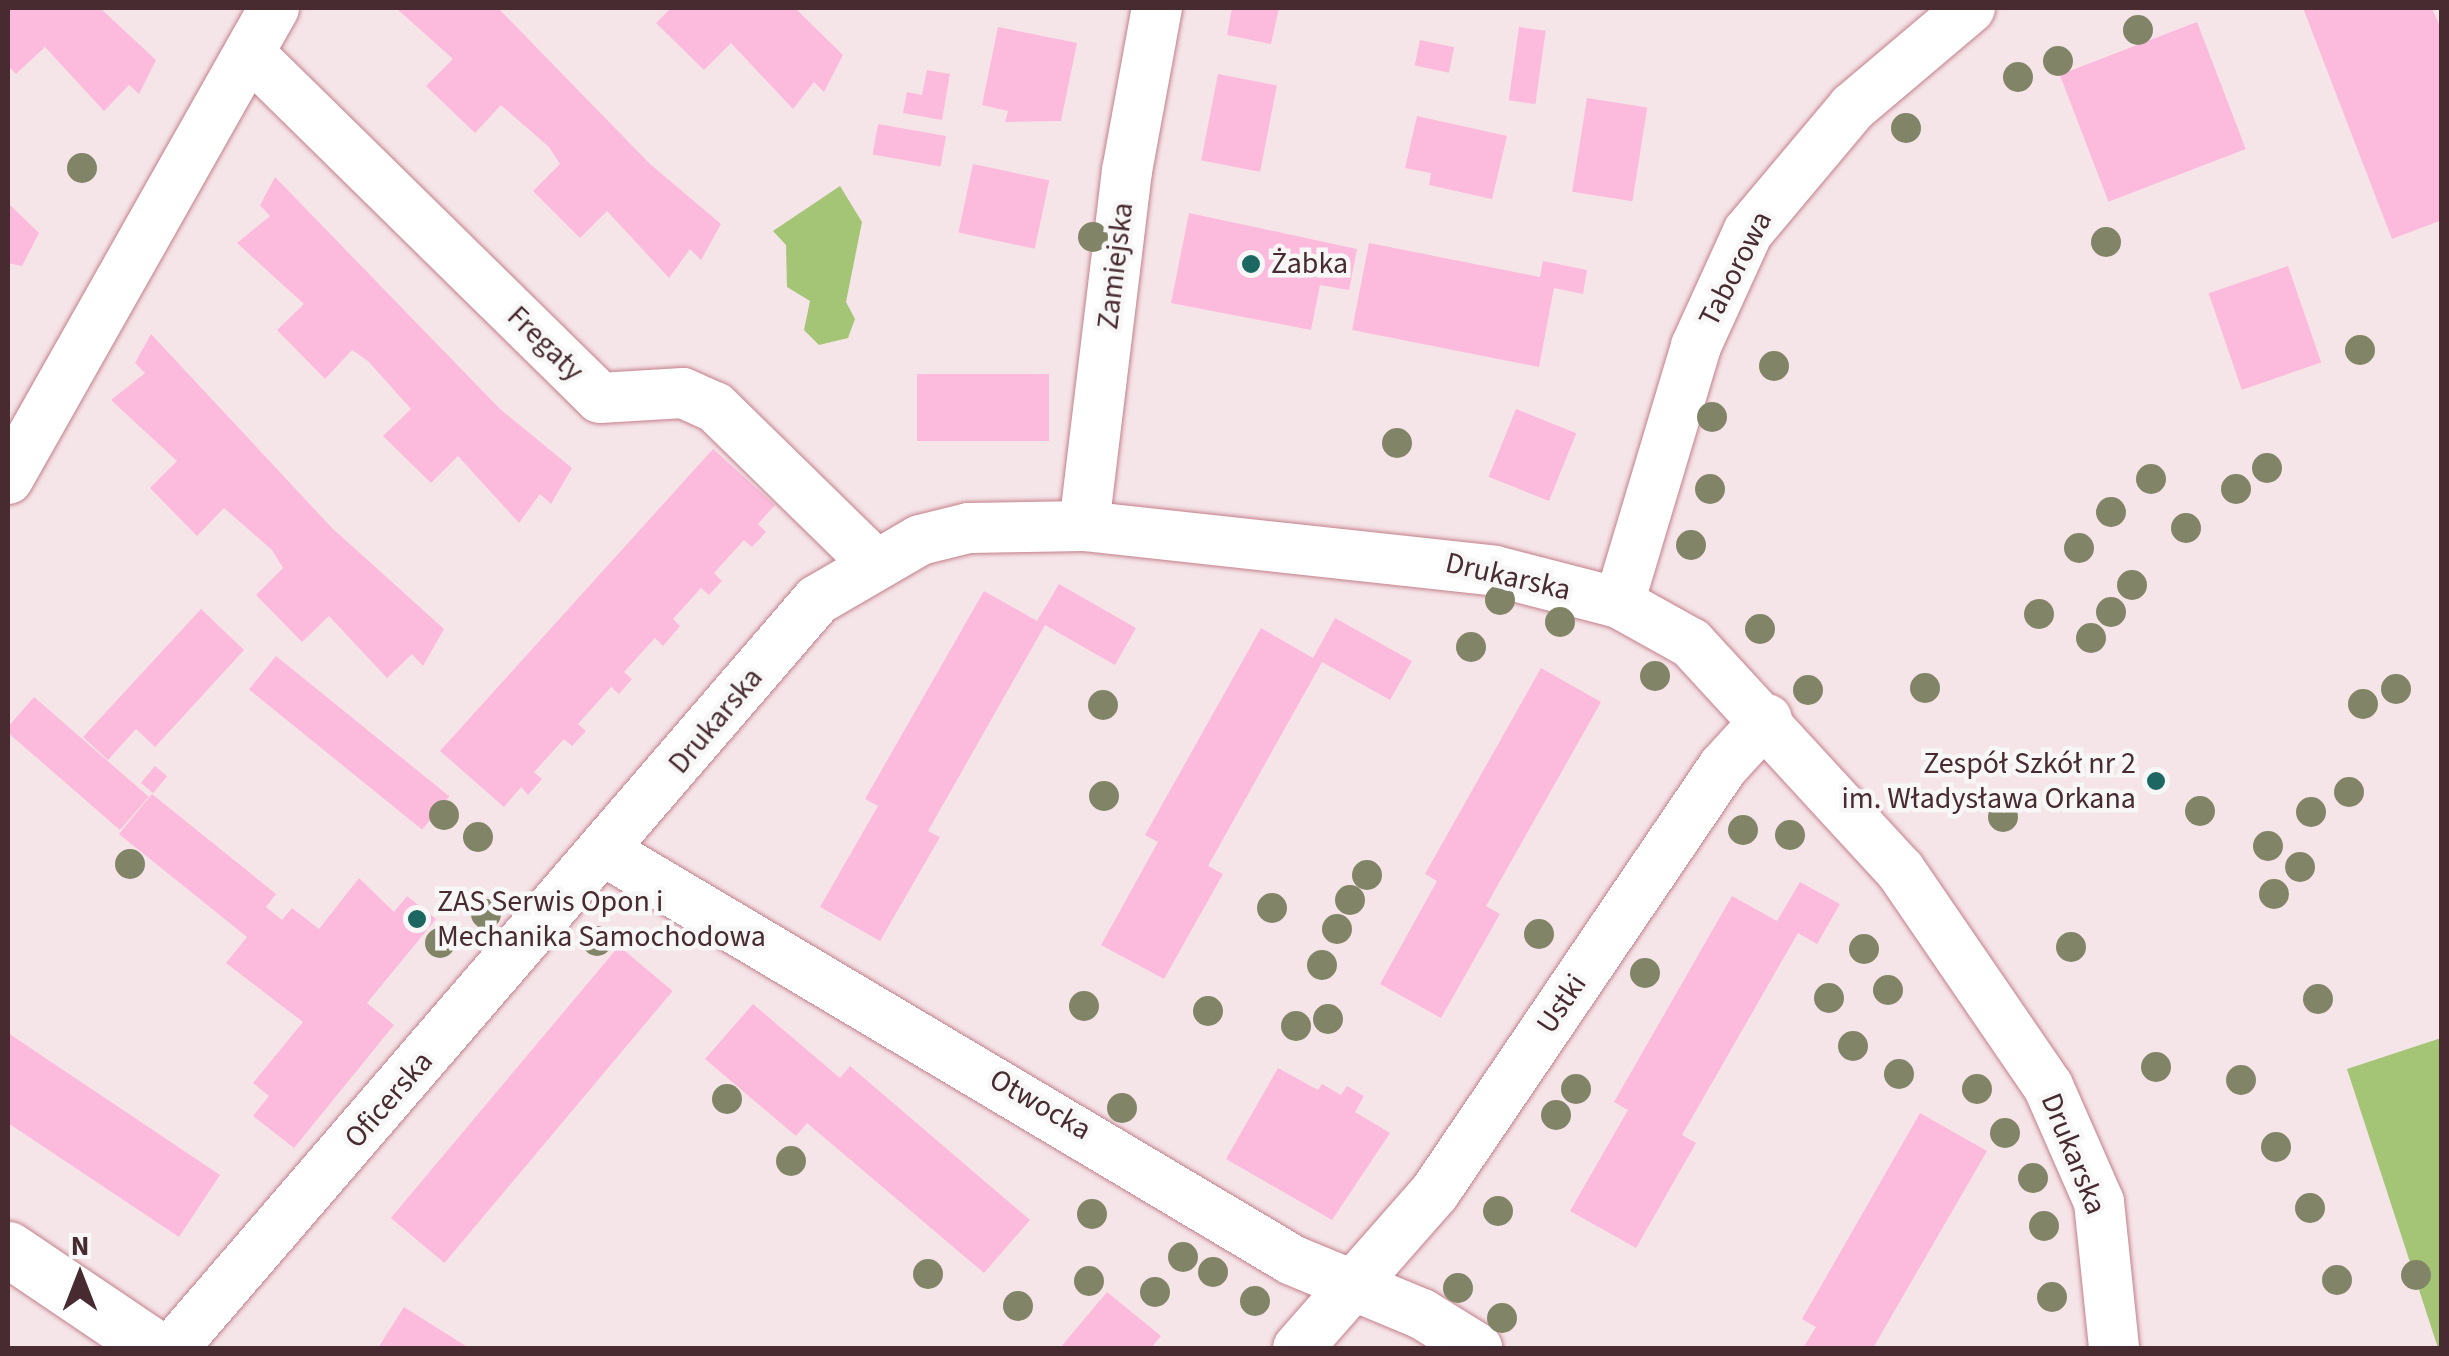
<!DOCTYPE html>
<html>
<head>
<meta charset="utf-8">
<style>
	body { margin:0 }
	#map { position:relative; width:2449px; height:1356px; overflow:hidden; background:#f5e5e8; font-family:"Source Sans 3",sans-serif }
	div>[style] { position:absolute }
	.green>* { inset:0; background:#a5c576 }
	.building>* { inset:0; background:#fcbbdc; transform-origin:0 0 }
	.roads { filter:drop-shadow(0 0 2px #c37f8c) drop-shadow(0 0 2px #c37f8c) }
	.minor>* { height:50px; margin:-25px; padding:0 25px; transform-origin:25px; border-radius:25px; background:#fff }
	.tertiary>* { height:55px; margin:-27.5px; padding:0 27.5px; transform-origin:27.5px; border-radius:27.5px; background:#fff }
	.trees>* { width:30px; height:30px; margin:-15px; border-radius:50%; background:#828468 }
	.dots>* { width:28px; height:28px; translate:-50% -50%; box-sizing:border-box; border:5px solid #f7f7f7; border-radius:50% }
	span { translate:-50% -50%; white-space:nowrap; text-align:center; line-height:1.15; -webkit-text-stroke:9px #f7f7f7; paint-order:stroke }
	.poi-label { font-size:30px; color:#482b31 }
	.left { translate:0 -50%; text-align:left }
	.right { translate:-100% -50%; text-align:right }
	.street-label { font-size:30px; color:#482b31 }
	.frame { position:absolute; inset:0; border:10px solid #482b31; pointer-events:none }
	.north { position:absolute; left:30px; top:1226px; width:100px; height:100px; -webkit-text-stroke:8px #f7f7f7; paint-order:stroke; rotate:0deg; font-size:28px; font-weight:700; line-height:40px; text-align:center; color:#482b31 }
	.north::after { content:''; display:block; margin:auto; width:35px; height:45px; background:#482b31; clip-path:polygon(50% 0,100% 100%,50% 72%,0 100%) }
</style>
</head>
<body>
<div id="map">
	<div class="green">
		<div style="clip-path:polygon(840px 186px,862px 222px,846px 302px,855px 319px,848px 338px,819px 345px,804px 330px,810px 301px,787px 287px,786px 245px,773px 231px)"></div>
		<div style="clip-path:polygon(2441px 1038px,2442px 1348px,2438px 1348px,2347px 1069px)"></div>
	</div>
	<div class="building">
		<div style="clip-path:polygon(8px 8px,100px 8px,156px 60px,139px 94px,129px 85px,104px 111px,45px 47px,16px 74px,8px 66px)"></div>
		<div style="clip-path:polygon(396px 8px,498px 8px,650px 164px,721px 224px,701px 260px,690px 249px,669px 278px,607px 211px,580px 238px,533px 191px,560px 164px,549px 147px,501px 105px,475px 133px,426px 86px,453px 59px)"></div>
		<div style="clip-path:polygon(671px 8px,795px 8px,843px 55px,824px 92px,814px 82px,793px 109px,731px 43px,704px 70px,656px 23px)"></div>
		<div style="clip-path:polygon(1232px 8px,1279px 8px,1271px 44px,1227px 35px)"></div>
		<div style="clip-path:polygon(2303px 8px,2432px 8px,2442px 31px,2442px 220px,2392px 239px)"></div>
		<div style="left:2197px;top:22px;width:136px;height:147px;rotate:69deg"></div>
		<div style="clip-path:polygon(998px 27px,1077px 43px,1061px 121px,1005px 122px,1008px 111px,982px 105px)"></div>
		<div style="left:1519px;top:27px;width:27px;height:74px;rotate:8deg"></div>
		<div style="left:1420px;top:40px;width:35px;height:26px;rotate:12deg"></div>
		<div style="clip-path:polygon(927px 70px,950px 74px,942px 120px,903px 113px,907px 92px,922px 95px)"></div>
		<div style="left:1218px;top:74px;width:60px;height:88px;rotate:11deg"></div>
		<div style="left:1587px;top:98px;width:61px;height:95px;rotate:9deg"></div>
		<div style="clip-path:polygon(1417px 116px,1507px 136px,1492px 199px,1429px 185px,1431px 173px,1405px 168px)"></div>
		<div style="left:878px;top:124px;width:69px;height:31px;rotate:10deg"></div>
		<div style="left:973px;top:164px;width:78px;height:70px;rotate:12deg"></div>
		<div style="clip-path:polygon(275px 177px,500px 409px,572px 468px,551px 504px,540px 494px,519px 523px,458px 456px,431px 483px,383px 436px,411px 409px,368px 361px,352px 350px,325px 379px,277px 330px,304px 304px,237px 243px,270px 216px,260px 205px)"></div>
		<div style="clip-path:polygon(8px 203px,39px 233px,22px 266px,8px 263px)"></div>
		<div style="clip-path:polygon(1189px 213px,1357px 249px,1349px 290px,1320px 285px,1311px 330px,1171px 303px)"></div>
		<div style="clip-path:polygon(1369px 243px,1540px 277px,1543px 261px,1587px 270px,1583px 294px,1554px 288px,1539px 367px,1352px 330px)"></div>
		<div style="left:2288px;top:266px;width:102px;height:84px;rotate:71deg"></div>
		<div style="clip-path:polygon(151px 334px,332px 528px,444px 629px,423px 666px,412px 654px,387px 678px,329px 616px,302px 642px,256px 595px,283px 568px,272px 550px,224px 508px,197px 536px,150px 488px,177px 461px,111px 400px,145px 373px,135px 363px)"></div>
		<div style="left:917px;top:374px;width:132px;height:67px"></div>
		<div style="left:1516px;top:409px;width:65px;height:73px;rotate:22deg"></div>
		<div style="clip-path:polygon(713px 449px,775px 505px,758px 524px,766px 532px,752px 547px,744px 540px,714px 573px,722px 581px,709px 595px,701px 588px,673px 619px,680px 626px,663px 646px,655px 638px,624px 672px,632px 679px,619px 694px,611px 687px,578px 724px,586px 731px,572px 746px,564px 739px,534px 772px,542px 779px,528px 795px,521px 787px,504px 807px,440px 751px)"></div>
		<div style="clip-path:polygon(1059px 584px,1136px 628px,1115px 665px,1045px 625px,928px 831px,940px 837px,880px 941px,820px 907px,878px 806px,865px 799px,984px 591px,1037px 621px)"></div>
		<div style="clip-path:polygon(201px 609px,244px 650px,155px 747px,136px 729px,108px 760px,83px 737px)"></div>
		<div style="clip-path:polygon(1335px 618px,1412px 661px,1390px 700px,1322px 662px,1208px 866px,1223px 874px,1164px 979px,1101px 945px,1158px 842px,1145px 835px,1261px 628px,1313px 658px)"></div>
		<div style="left:276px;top:656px;width:223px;height:43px;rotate:39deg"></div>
		<div style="clip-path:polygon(1541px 668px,1601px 702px,1486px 906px,1500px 914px,1441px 1018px,1380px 984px,1437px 881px,1425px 874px)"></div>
		<div style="left:34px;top:697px;width:152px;height:44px;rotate:41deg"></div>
		<div style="left:155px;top:766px;width:16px;height:22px;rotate:40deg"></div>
		<div style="clip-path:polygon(152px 794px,276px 894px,266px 907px,282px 920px,292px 908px,319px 929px,359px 878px,394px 912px,407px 896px,436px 919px,367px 1003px,394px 1025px,294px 1148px,253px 1116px,269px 1096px,253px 1083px,303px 1022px,226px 963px,247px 937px,119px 834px)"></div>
		<div style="clip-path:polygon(1800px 882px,1840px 904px,1817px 944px,1798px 933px,1682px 1135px,1696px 1143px,1636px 1248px,1570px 1211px,1628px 1110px,1614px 1102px,1732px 896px,1777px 921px)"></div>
		<div style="left:619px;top:946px;width:70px;height:355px;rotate:40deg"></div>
		<div style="clip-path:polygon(753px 1004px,840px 1078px,850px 1066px,1030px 1220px,984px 1273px,807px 1123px,796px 1136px,705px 1059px)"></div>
		<div style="clip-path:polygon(8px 1033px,220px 1175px,179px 1237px,8px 1123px)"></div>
		<div style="clip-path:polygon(1278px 1068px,1318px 1090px,1322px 1084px,1341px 1095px,1347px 1086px,1364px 1096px,1355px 1112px,1390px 1133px,1332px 1220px,1226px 1159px)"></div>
		<div style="clip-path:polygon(1920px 1113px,1987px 1151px,1873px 1348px,1803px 1348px,1816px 1327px,1802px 1319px)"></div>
		<div style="clip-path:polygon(1107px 1292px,1161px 1336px,1151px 1348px,1060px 1348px)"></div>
		<div style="clip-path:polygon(404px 1307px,469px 1348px,378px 1348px)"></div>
	</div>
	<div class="roads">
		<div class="minor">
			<div style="left:249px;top:53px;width:492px;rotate:44.5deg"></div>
			<div style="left:600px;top:398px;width:83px;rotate:-3.4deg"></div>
			<div style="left:683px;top:393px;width:35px;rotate:24deg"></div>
			<div style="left:715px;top:407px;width:220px;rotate:44.4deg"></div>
			<div style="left:8px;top:479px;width:541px;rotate:-60.54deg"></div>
			<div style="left:1084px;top:526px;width:358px;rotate:-83.1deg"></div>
			<div style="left:1127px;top:171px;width:166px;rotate:-79.6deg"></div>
			<div style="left:1619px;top:603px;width:268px;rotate:-73.3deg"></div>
			<div style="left:1696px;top:346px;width:125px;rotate:-65.5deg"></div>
			<div style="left:1748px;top:232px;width:163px;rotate:-50deg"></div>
			<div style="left:1853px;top:107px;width:153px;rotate:-40.2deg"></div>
			<div style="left:606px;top:852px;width:798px;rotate:30.74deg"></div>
			<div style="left:1292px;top:1260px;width:141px;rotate:22.6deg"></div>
			<div style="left:1422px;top:1314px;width:65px;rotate:31.7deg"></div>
			<div style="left:173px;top:1348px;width:987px;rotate:-49.27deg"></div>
			<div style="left:817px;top:600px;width:119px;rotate:-30.2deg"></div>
			<div style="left:920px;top:540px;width:50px;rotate:-13.8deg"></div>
			<div style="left:969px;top:528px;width:115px;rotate:-1deg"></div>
			<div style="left:1084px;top:526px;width:413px;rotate:6.2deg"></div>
			<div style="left:1495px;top:571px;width:128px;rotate:14.5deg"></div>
			<div style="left:1619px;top:603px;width:82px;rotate:29.1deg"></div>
			<div style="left:1691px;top:643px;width:309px;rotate:47.4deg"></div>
			<div style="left:1900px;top:870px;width:262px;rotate:55.6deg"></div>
			<div style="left:2048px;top:1086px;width:127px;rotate:66.3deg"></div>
			<div style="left:2099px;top:1202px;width:147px;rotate:84.1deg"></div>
			<div style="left:1298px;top:1348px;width:208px;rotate:-48.7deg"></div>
			<div style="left:1435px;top:1192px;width:513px;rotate:-55.88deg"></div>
			<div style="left:1723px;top:767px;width:65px;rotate:-47.5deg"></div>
		</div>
		<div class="tertiary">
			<div style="left:8px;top:1249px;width:177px;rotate:34deg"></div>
		</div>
	</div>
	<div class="trees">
		<div style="left:2138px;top:30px"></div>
		<div style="left:2058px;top:61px"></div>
		<div style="left:2018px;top:77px"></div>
		<div style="left:1906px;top:128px"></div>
		<div style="left:82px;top:168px"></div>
		<div style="left:1093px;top:237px"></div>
		<div style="left:2106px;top:242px"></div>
		<div style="left:2360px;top:350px"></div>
		<div style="left:1774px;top:366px"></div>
		<div style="left:1712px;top:417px"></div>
		<div style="left:1397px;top:443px"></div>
		<div style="left:2267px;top:468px"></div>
		<div style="left:2151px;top:479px"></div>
		<div style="left:1710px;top:489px"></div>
		<div style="left:2236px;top:489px"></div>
		<div style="left:2111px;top:512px"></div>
		<div style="left:2186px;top:528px"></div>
		<div style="left:1691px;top:545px"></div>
		<div style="left:2079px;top:548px"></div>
		<div style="left:2132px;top:585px"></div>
		<div style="left:1500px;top:600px"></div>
		<div style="left:2111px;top:612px"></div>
		<div style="left:2039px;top:614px"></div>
		<div style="left:1560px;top:622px"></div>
		<div style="left:1760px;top:629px"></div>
		<div style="left:2091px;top:638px"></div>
		<div style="left:1471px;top:647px"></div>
		<div style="left:1655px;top:676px"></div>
		<div style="left:1925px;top:688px"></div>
		<div style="left:2396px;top:689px"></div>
		<div style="left:1808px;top:690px"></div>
		<div style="left:2363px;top:704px"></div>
		<div style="left:1103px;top:705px"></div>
		<div style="left:2349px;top:792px"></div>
		<div style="left:1104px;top:796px"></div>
		<div style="left:2200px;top:811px"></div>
		<div style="left:2311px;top:812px"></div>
		<div style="left:444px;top:815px"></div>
		<div style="left:2003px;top:817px"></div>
		<div style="left:1743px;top:830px"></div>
		<div style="left:1790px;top:835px"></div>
		<div style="left:478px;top:837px"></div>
		<div style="left:2268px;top:846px"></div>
		<div style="left:130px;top:864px"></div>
		<div style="left:2300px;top:867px"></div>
		<div style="left:1367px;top:875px"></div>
		<div style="left:2274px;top:894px"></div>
		<div style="left:1350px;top:900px"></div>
		<div style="left:1272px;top:908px"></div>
		<div style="left:486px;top:914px"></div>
		<div style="left:1337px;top:929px"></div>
		<div style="left:1539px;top:934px"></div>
		<div style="left:597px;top:941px"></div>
		<div style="left:440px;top:943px"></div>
		<div style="left:2071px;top:947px"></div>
		<div style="left:1864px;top:949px"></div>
		<div style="left:1322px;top:965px"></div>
		<div style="left:1645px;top:973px"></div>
		<div style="left:1888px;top:990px"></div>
		<div style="left:1829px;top:998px"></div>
		<div style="left:2318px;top:999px"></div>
		<div style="left:1084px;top:1006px"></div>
		<div style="left:1208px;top:1011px"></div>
		<div style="left:1328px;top:1019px"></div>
		<div style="left:1296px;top:1026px"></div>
		<div style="left:1853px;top:1046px"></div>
		<div style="left:2156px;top:1067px"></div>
		<div style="left:1899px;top:1074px"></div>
		<div style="left:2241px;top:1080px"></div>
		<div style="left:1576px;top:1089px"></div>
		<div style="left:1977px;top:1089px"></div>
		<div style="left:727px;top:1099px"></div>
		<div style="left:1122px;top:1108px"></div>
		<div style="left:1556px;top:1115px"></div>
		<div style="left:2005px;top:1133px"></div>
		<div style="left:2276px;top:1147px"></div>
		<div style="left:791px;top:1161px"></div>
		<div style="left:2033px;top:1178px"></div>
		<div style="left:2310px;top:1208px"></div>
		<div style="left:1498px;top:1211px"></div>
		<div style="left:1092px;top:1214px"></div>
		<div style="left:2044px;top:1226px"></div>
		<div style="left:1183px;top:1257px"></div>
		<div style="left:1213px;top:1272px"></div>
		<div style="left:928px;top:1274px"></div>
		<div style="left:2416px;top:1275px"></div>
		<div style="left:2337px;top:1280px"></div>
		<div style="left:1089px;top:1281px"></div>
		<div style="left:1458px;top:1288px"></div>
		<div style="left:1155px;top:1292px"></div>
		<div style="left:2052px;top:1297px"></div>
		<div style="left:1255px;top:1301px"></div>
		<div style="left:1018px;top:1306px"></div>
		<div style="left:1502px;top:1318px"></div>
	</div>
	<div class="dots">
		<div style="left:1251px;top:264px;background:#1c6761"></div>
		<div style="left:2156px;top:781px;background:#1c6761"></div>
		<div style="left:417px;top:919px;background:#1c6761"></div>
	</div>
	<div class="poi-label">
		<span class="left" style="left:1271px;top:264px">Żabka</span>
		<span class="right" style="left:2136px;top:781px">Zespół Szkół nr 2<br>im. Władysława Orkana</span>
		<span class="left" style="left:437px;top:919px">ZAS Serwis Opon i<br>Mechanika Samochodowa</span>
	</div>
	<div class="street-label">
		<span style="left:1116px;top:266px;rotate:-83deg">Zamiejska</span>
		<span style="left:1736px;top:269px;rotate:-63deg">Taborowa</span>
		<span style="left:545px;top:344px;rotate:44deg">Fregaty</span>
		<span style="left:1508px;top:577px;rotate:13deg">Drukarska</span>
		<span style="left:716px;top:721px;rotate:-50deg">Drukarska</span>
		<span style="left:1562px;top:1004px;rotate:-56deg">Ustki</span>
		<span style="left:389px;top:1100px;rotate:-49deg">Oficerska</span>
		<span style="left:1040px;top:1105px;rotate:30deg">Otwocka</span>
		<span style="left:2073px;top:1154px;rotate:68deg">Drukarska</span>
	</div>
	<div class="frame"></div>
	<div class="north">N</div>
</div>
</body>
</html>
